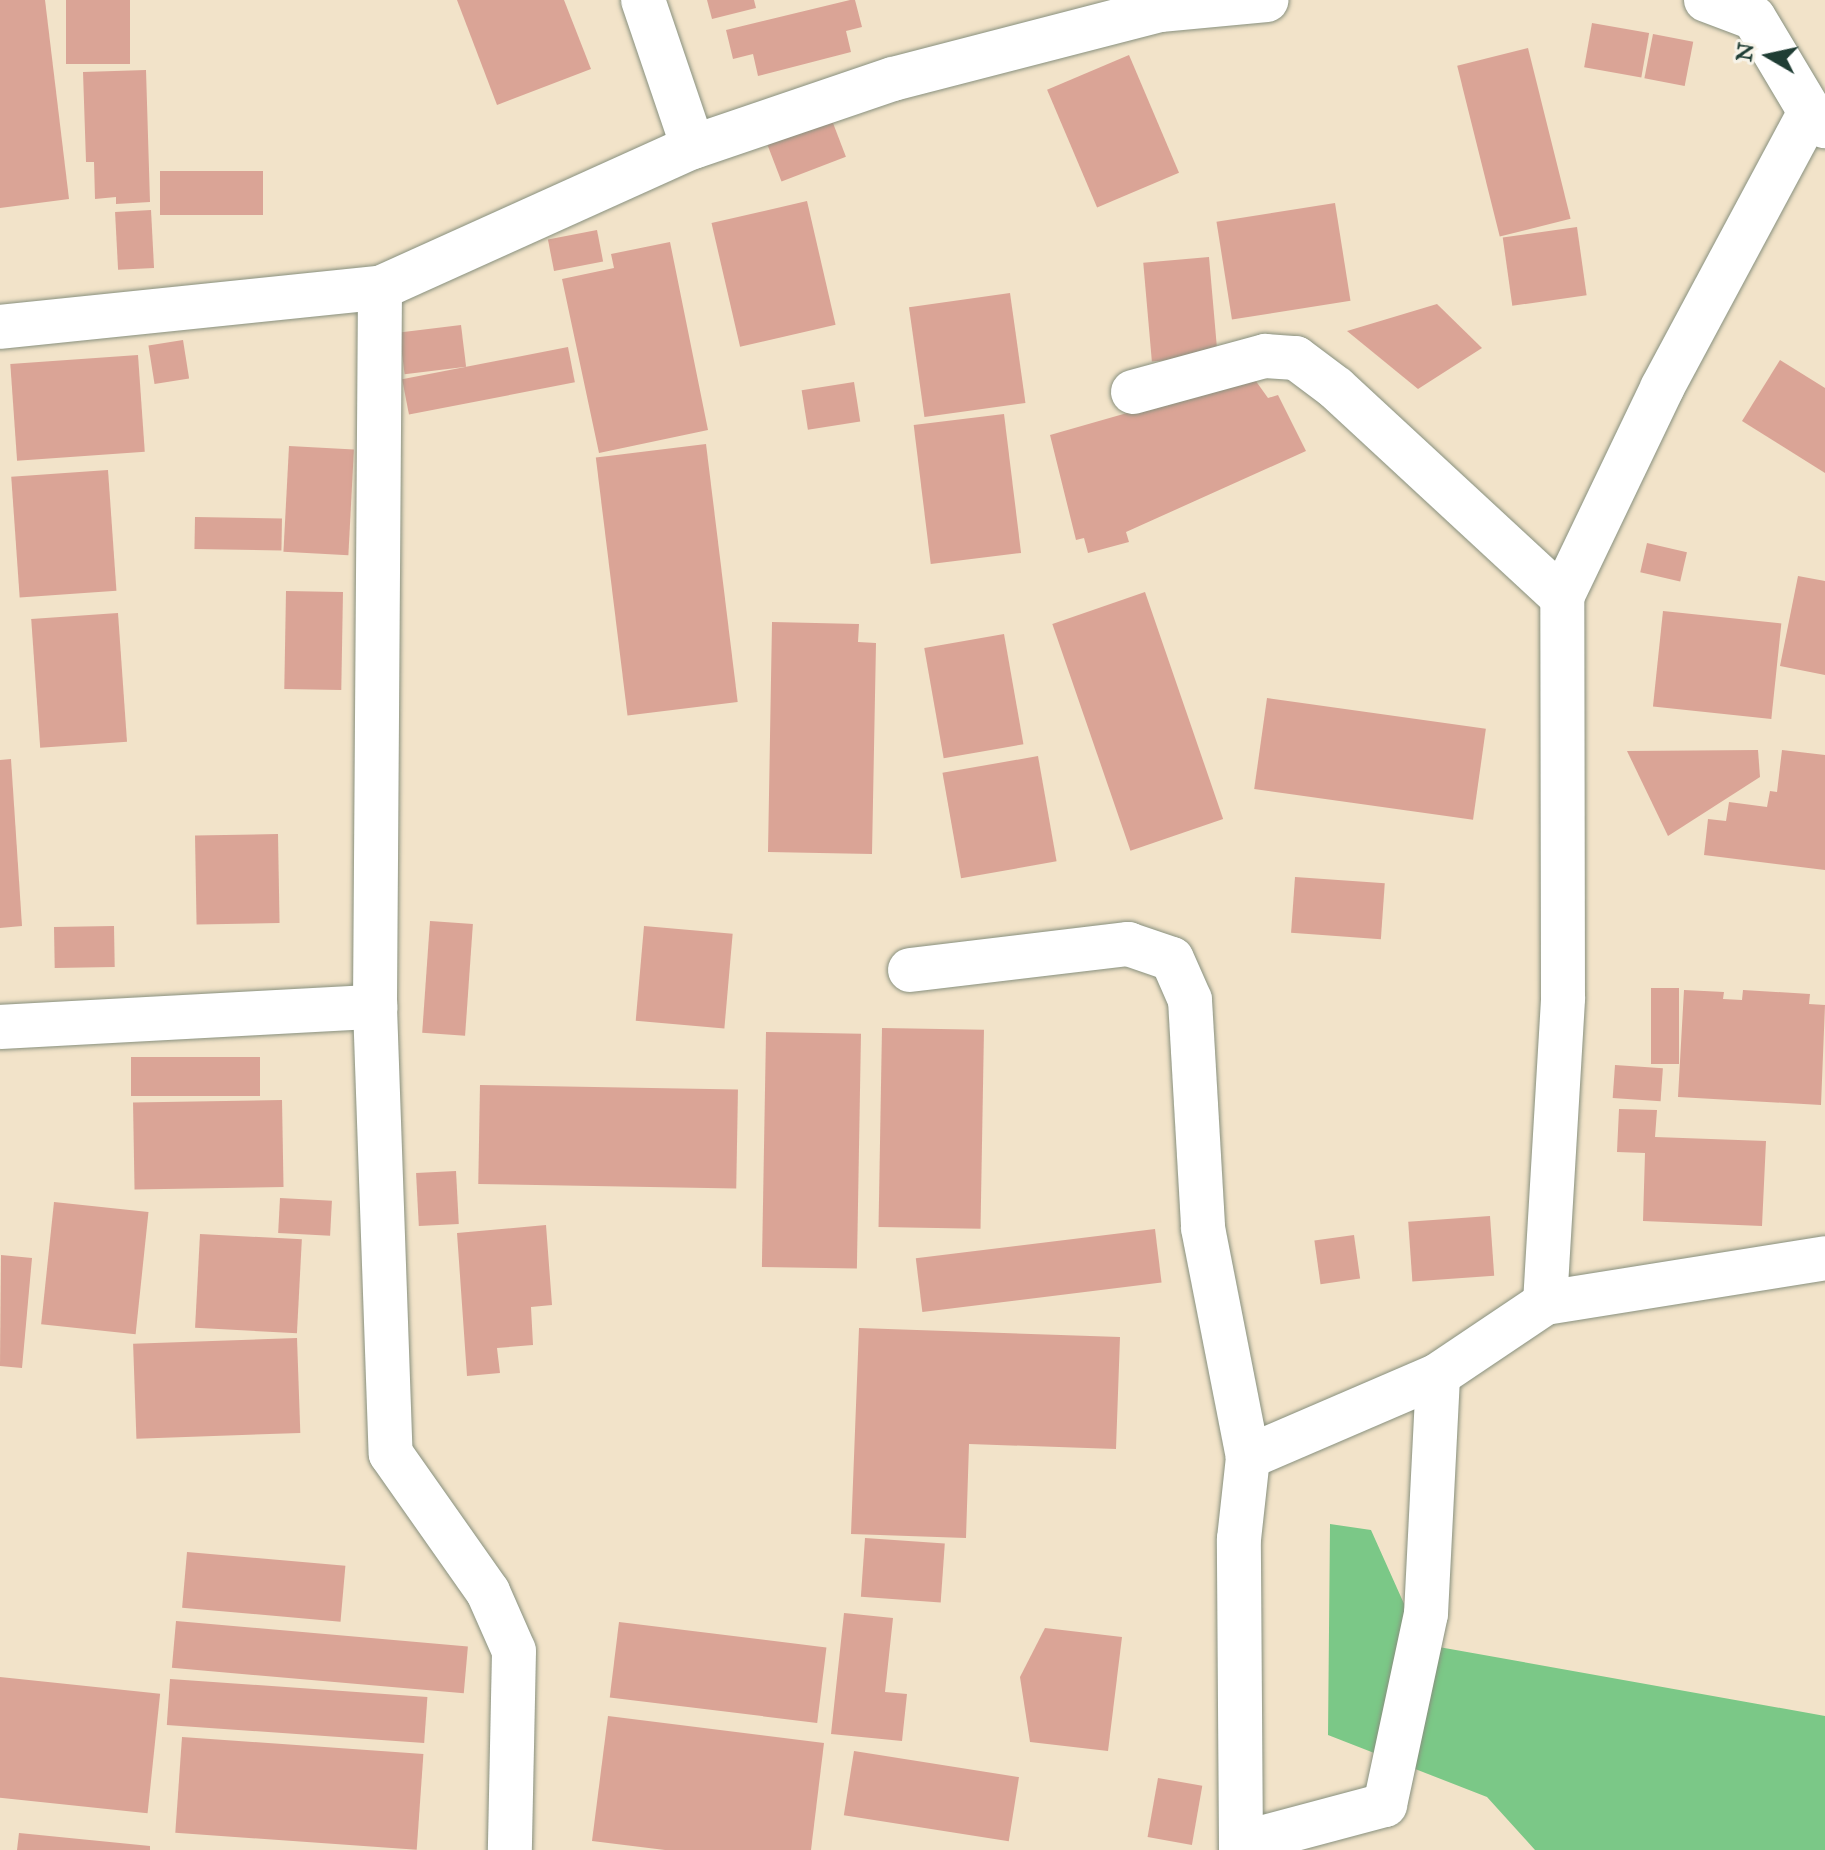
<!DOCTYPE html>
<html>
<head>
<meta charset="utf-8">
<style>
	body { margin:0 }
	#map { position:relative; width:1825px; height:1850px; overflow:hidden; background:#f2e3c9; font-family:"IM FELL Great Primer",serif }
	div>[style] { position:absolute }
	.green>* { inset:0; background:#7bc887 }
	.building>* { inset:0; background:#daa496; transform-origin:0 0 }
	.roads { filter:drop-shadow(0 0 2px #88907e) drop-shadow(0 0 2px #88907e) }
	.minor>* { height:44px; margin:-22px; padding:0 22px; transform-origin:22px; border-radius:22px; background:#fff }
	span { translate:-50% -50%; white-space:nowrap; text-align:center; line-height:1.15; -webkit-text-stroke:6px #f7f3e8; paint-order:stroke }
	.north { position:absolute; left:1729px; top:16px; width:80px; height:80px; -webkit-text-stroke:6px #f7f3e8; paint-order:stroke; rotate:279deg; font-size:22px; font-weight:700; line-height:32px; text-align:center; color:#1f3d34 }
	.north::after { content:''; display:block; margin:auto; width:28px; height:36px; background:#1f3d34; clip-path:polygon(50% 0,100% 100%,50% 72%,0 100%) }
</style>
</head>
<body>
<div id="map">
	<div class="green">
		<div style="clip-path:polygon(1330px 1524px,1371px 1530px,1422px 1644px,1825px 1716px,1825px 1850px,1535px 1850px,1487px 1797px,1328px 1735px)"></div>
	</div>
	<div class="building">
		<div style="clip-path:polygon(0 0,45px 0,69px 199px,0 208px)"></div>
		<div style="left:66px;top:0;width:64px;height:64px"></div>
		<div style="clip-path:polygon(457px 0,564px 0,591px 69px,497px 105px)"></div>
		<div style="clip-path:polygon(707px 0,754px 0,756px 8px,712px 19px)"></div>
		<div style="clip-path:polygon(850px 0,855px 0,862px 27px,846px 31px,851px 52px,758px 76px,753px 54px,733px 59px,726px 30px)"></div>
		<div style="left:1592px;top:23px;width:58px;height:45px;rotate:10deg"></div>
		<div style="left:1653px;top:34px;width:41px;height:45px;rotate:11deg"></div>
		<div style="left:1528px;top:48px;width:176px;height:73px;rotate:76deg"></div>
		<div style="left:1129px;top:55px;width:128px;height:89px;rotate:67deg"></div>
		<div style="clip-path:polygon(146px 70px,150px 202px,116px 204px,116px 197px,95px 199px,94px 162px,86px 162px,83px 72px)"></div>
		<div style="left:828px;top:110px;width:50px;height:69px;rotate:69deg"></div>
		<div style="left:263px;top:171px;width:44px;height:103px;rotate:90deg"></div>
		<div style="left:807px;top:201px;width:127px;height:98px;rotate:77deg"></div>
		<div style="left:1335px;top:203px;width:99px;height:120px;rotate:81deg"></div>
		<div style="left:151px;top:210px;width:58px;height:36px;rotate:87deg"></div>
		<div style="left:1577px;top:227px;width:69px;height:75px;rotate:82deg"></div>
		<div style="left:597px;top:230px;width:32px;height:50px;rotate:79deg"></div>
		<div style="clip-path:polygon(670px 242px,708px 430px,599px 453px,562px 279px,614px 268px,611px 254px)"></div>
		<div style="left:1209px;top:257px;width:99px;height:66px;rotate:85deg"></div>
		<div style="left:1010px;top:293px;width:111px;height:102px;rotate:82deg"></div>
		<div style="clip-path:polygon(1437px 304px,1482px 348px,1418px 389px,1347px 331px)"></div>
		<div style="left:461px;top:325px;width:42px;height:62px;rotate:83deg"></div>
		<div style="left:183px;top:340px;width:39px;height:35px;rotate:81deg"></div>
		<div style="left:568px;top:347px;width:36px;height:169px;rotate:79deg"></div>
		<div style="left:138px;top:355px;width:97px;height:128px;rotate:86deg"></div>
		<div style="clip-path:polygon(1780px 360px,1825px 388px,1825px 473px,1742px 421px)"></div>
		<div style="clip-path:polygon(1253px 377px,1268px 398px,1278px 395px,1306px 451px,1126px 532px,1129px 542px,1088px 553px,1084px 538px,1076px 540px,1050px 435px)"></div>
		<div style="left:854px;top:382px;width:40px;height:53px;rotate:81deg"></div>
		<div style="left:1004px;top:414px;width:140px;height:91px;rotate:83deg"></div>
		<div style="left:706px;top:444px;width:260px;height:111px;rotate:83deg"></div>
		<div style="left:289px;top:446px;width:65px;height:106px;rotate:3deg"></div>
		<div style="left:108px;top:470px;width:121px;height:97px;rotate:86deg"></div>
		<div style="left:195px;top:517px;width:87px;height:32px;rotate:1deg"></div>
		<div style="left:1647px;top:543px;width:41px;height:30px;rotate:13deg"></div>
		<div style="clip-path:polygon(1798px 576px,1825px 581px,1825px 675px,1780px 666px)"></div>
		<div style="left:286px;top:591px;width:57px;height:98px;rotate:1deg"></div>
		<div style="left:1145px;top:592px;width:240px;height:98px;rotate:71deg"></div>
		<div style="left:1663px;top:611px;width:119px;height:96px;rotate:6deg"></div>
		<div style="left:118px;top:613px;width:129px;height:87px;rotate:86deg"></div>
		<div style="clip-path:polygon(772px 622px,859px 624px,858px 642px,876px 643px,872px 854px,768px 852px)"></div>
		<div style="left:1004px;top:634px;width:112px;height:81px;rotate:80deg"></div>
		<div style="left:1267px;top:698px;width:221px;height:92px;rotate:8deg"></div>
		<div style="clip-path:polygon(1758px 750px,1760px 777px,1668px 836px,1627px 751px)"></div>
		<div style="clip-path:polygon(1782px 750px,1825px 755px,1825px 870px,1704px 855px,1708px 819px,1726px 821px,1729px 802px,1767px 807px,1770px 791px,1777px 792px)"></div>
		<div style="left:1038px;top:756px;width:107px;height:97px;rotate:80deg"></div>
		<div style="clip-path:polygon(11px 759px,22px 926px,0 928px,0 760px)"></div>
		<div style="left:278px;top:834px;width:89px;height:83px;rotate:89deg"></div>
		<div style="left:1295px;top:877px;width:90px;height:56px;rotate:4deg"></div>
		<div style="left:430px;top:921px;width:43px;height:112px;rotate:4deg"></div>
		<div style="left:114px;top:926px;width:41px;height:60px;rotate:89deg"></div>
		<div style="left:644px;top:926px;width:89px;height:95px;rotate:5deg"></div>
		<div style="left:1651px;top:988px;width:28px;height:76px"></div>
		<div style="clip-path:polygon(1684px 990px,1724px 992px,1723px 999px,1742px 1000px,1743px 990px,1810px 994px,1809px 1004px,1825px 1005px,1821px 1105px,1678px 1097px)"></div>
		<div style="left:882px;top:1028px;width:102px;height:199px;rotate:1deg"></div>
		<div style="left:766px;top:1032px;width:95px;height:235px;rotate:1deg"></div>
		<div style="left:260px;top:1057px;width:39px;height:129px;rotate:90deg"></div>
		<div style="left:1615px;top:1065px;width:48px;height:33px;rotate:4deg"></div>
		<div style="left:480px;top:1085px;width:258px;height:99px;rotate:1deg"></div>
		<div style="left:282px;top:1100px;width:87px;height:149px;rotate:89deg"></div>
		<div style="clip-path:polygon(1619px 1109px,1657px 1110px,1655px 1137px,1766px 1141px,1762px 1226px,1643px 1221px,1645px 1153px,1617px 1152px)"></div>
		<div style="left:456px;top:1171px;width:53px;height:40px;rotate:87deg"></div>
		<div style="left:280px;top:1198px;width:52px;height:35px;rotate:3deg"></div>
		<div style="left:54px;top:1202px;width:95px;height:123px;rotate:6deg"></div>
		<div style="left:1490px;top:1216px;width:60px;height:82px;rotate:86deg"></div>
		<div style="clip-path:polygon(546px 1225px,552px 1305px,531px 1307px,533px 1345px,497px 1348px,500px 1373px,467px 1376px,457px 1233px)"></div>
		<div style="left:1155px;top:1229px;width:54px;height:241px;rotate:83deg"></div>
		<div style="left:200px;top:1234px;width:102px;height:94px;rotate:3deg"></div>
		<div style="left:1354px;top:1235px;width:44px;height:40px;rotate:82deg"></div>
		<div style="clip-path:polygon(1px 1255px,32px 1258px,22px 1368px,0 1366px)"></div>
		<div style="clip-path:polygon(859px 1328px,1120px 1337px,1116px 1449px,969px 1444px,966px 1538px,851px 1534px)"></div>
		<div style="left:297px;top:1338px;width:95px;height:164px;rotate:88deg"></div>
		<div style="left:865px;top:1538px;width:80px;height:59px;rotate:4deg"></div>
		<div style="left:187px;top:1552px;width:159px;height:56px;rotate:5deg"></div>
		<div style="clip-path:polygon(844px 1613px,893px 1618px,885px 1692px,907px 1694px,902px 1741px,831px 1734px)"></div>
		<div style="left:176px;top:1621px;width:293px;height:47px;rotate:5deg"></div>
		<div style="left:619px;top:1622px;width:209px;height:76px;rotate:7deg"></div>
		<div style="clip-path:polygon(1045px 1628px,1122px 1637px,1108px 1751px,1030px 1742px,1020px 1677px)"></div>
		<div style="left:0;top:1677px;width:161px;height:120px;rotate:6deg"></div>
		<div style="left:170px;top:1679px;width:258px;height:46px;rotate:4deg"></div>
		<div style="clip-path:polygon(608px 1716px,824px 1743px,811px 1850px,665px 1850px,592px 1841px)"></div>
		<div style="left:182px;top:1737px;width:242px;height:96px;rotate:4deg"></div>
		<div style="left:854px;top:1751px;width:167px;height:65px;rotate:9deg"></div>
		<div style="left:1158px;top:1778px;width:45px;height:60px;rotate:10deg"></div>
		<div style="clip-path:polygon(19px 1833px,150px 1846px,150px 1850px,17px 1850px)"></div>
	</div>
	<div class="roads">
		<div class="minor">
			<div style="left:643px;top:0;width:155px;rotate:71.2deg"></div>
			<div style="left:1706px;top:0;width:51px;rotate:20.6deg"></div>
			<div style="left:1754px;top:18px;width:109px;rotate:59.2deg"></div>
			<div style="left:1810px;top:112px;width:21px;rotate:43deg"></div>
			<div style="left:380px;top:288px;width:719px;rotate:90.4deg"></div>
			<div style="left:375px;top:1007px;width:447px;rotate:88deg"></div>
			<div style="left:391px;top:1454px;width:169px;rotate:54.9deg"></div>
			<div style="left:488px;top:1592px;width:64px;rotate:66.2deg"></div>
			<div style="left:514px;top:1651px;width:199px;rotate:91.2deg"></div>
			<div style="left:0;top:327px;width:382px;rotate:-5.9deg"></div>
			<div style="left:380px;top:288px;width:343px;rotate:-24.3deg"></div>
			<div style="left:693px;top:147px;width:211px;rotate:-18.8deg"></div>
			<div style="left:893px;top:79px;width:276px;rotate:-14.5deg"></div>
			<div style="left:1160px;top:10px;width:107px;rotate:-5.3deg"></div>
			<div style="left:1133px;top:392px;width:137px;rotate:-15.3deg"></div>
			<div style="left:1265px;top:356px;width:31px;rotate:4deg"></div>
			<div style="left:1296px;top:358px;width:50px;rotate:36.9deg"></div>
			<div style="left:1336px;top:388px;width:308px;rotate:42.8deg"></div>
			<div style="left:910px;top:970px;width:220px;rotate:-6.8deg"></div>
			<div style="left:1128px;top:944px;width:46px;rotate:18.8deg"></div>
			<div style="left:1172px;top:959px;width:45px;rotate:66.3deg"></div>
			<div style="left:1190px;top:1000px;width:228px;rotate:86.7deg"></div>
			<div style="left:1203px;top:1228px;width:233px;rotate:78.9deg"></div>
			<div style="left:0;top:1027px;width:376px;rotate:-3.1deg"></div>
			<div style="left:1545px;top:1303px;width:306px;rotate:-86.6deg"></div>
			<div style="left:1563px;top:998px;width:401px;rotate:-90.1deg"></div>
			<div style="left:1562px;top:597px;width:232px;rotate:-64.4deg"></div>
			<div style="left:1662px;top:388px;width:313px;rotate:-61.8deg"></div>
			<div style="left:1242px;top:1843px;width:148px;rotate:-14.9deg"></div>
			<div style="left:1385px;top:1805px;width:195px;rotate:-77.9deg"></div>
			<div style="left:1426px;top:1614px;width:239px;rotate:-87.1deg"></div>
			<div style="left:1241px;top:1850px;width:311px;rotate:-90.4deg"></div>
			<div style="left:1239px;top:1539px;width:82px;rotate:-83.7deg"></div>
			<div style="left:1248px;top:1457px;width:207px;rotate:-23.3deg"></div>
			<div style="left:1438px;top:1375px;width:129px;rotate:-33.9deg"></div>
			<div style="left:1545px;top:1303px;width:284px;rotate:-9.1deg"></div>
		</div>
	</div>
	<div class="north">N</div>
</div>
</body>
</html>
